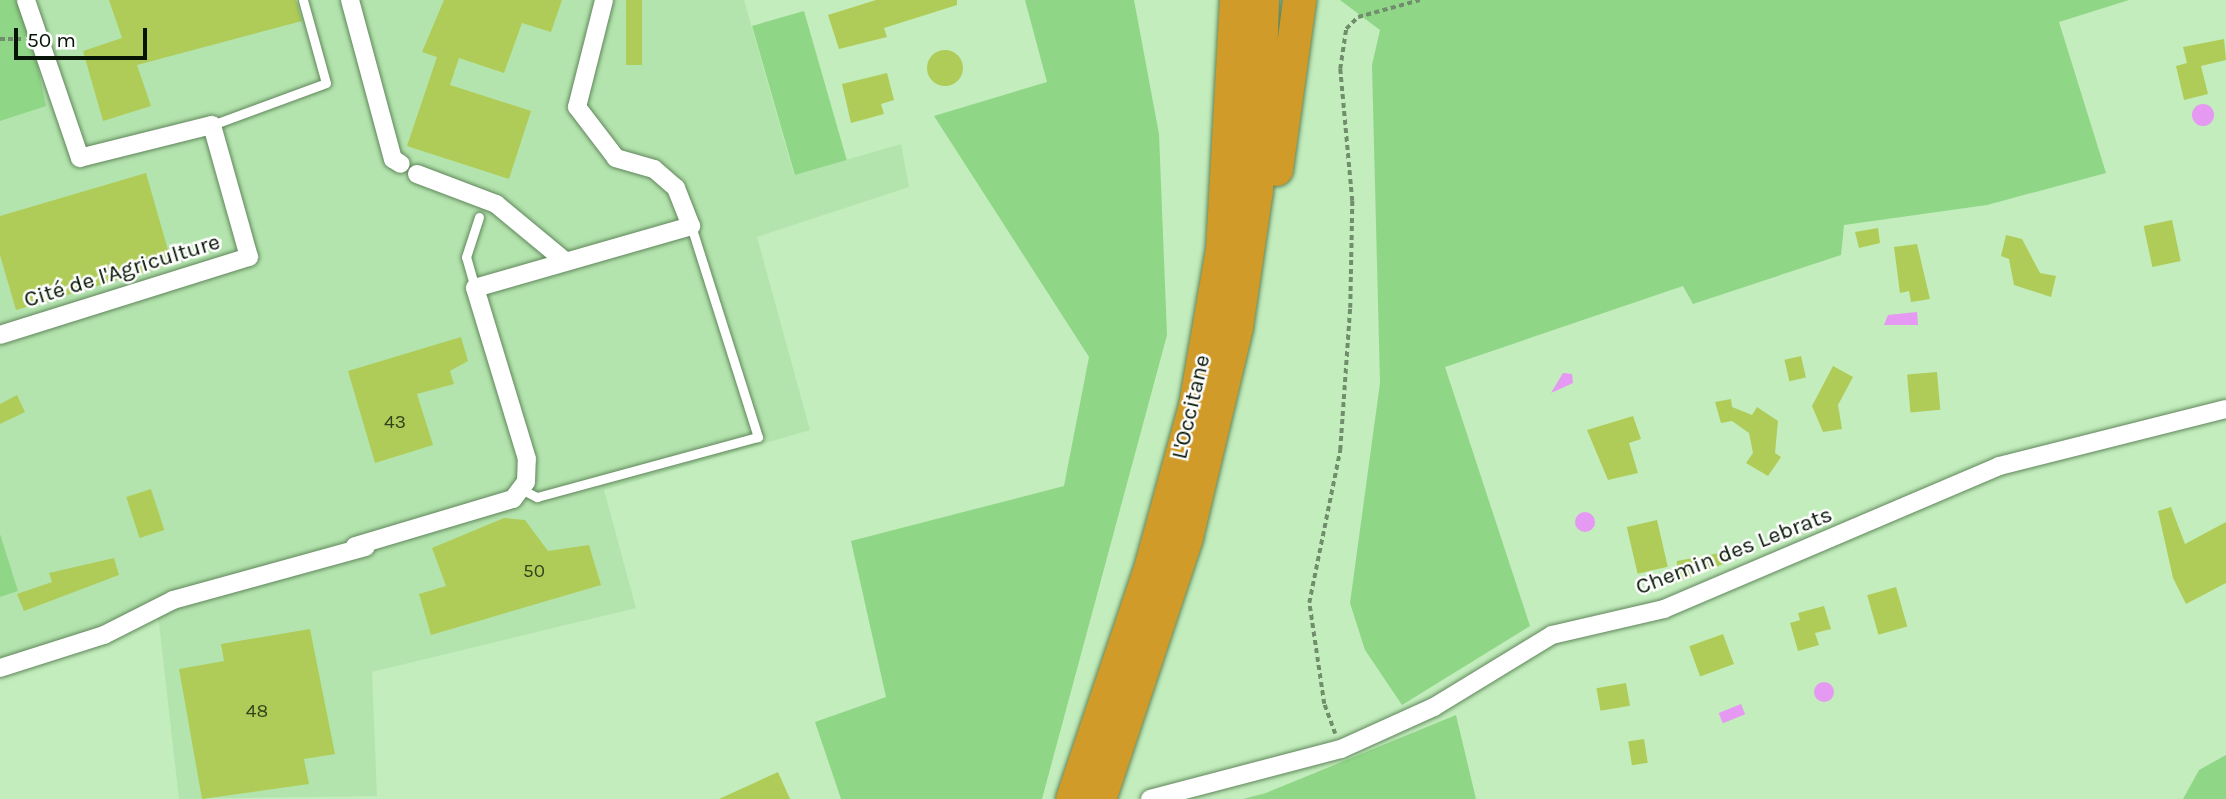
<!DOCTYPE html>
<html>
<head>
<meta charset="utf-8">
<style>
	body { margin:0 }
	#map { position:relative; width:2226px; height:799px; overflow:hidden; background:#c3edbd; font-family:Karla,sans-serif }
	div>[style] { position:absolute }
	.built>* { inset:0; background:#b4e4ae }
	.green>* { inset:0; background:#90d687; transform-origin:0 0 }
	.water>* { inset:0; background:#e599f2; transform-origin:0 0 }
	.round { border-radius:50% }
	.building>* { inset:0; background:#afcc58; transform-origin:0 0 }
	.path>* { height:3.5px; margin-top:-1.75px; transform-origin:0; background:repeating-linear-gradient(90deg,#708e6c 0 5px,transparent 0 8.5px) }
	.roads { filter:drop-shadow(0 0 2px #60865b) drop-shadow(0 0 2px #60865b) }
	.lane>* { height:9px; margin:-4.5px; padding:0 4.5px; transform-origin:4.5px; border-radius:4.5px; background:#fff }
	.street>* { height:18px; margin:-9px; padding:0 9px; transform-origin:9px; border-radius:9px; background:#fff }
	.highway>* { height:33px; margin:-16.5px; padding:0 16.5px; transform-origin:16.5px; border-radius:16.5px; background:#d09b28 }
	span { translate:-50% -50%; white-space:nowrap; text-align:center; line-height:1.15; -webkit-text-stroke:5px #fff; paint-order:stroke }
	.number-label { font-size:19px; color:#30431a }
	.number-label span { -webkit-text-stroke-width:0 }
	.street-label { font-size:23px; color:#061505 }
	.scale { position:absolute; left:14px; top:28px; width:133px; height:32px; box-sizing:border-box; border:4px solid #061505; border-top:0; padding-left:9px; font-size:21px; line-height:24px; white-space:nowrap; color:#061505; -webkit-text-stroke:5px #fff; paint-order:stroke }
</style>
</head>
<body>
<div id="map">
	<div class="built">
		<div style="clip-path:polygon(0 0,744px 0,794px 175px,901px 144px,909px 187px,757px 237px,810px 430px,604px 490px,636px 608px,372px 672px,377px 796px,179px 799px,157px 606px,0 668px)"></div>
	</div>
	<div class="green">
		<div style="clip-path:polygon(0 0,18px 0,29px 25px,46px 106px,0 121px)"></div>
		<div style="clip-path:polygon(1025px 0,1134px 0,1159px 134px,1167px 335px,1042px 799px,841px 799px,815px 722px,886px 697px,851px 541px,1064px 486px,1089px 357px,934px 116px,1047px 82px)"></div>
		<div style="clip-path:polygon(1340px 0,2129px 0,2059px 22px,2106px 173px,1987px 205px,1844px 225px,1841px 255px,1693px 304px,1683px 286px,1445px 367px,1530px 626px,1402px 705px,1365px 650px,1350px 603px,1380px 383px,1372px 65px,1380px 30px)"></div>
		<div style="left:804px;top:11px;width:155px;height:54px;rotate:74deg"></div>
		<div style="clip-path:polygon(0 534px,18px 591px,0 597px)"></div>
		<div style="clip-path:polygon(1456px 715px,1476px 799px,1243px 799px,1266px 793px)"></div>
		<div style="clip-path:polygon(2226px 755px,2226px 799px,2183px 799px,2199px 770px)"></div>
	</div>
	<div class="water">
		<div class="round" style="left:2192px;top:104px;width:22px;height:22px"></div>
		<div style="clip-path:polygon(1917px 312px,1918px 325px,1884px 325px,1888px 315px)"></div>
		<div style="clip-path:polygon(1563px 373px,1572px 374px,1573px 383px,1551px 393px)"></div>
		<div class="round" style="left:1575px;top:512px;width:20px;height:20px"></div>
		<div class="round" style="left:1814px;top:682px;width:20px;height:20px"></div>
		<div style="left:1741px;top:704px;width:11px;height:24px;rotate:68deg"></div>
	</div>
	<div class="building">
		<div style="clip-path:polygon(109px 0,296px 0,302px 21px,137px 65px,151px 106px,103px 121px,83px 51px,122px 38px)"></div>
		<div style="clip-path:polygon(444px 0,562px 0,551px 32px,522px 23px,504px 73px,459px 58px,450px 85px,531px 111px,509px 179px,407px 146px,437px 57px,422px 52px)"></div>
		<div style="left:626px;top:0;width:16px;height:65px"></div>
		<div style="clip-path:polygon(876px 0,957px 0,957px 5px,884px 28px,887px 37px,839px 49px,828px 15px)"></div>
		<div style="clip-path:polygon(2224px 39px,2226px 60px,2201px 66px,2208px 94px,2184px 100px,2176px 66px,2187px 63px,2183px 47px)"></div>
		<div class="round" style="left:927px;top:50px;width:36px;height:36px"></div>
		<div style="clip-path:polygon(887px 73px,894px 100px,881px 104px,884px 114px,851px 123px,842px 84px)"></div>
		<div style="clip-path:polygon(146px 173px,172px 264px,16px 310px,0 255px,0 216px)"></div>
		<div style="left:2172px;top:220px;width:42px;height:29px;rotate:78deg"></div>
		<div style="clip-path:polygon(1878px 228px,1880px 243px,1859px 248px,1855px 232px)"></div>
		<div style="clip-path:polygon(2006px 235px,2022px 239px,2040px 273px,2056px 276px,2051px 297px,2014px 285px,2009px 259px,2001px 256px)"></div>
		<div style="clip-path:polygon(1917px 244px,1930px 299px,1911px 302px,1909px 291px,1900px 293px,1894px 247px)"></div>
		<div style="clip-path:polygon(461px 337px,468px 361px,450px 371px,454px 384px,417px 394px,433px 445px,375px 463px,348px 371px)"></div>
		<div style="left:1801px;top:356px;width:22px;height:17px;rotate:77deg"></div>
		<div style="clip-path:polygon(1833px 366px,1853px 377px,1838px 405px,1842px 429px,1823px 432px,1812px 406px)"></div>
		<div style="left:1937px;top:372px;width:38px;height:30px;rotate:85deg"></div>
		<div style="clip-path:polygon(17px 395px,25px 412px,0 424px,0 404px)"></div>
		<div style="clip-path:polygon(1731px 399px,1732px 407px,1752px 415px,1757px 407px,1778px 421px,1775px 453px,1781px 457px,1768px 476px,1746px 463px,1753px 453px,1749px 433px,1732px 421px,1721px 423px,1715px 402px)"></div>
		<div style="clip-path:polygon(1633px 416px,1641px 439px,1629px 443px,1638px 473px,1608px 480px,1587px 430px)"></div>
		<div style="left:151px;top:489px;width:43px;height:26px;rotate:72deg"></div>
		<div style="clip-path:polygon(2171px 507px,2185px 544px,2226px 522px,2226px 583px,2186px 604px,2173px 578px,2158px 511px)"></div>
		<div style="clip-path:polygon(504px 518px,525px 520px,548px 551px,589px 545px,601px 585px,431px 635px,419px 594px,446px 586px,432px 548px)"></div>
		<div style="left:1657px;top:520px;width:48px;height:31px;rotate:77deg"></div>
		<div style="clip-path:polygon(1725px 552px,1728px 562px,1676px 583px,1677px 561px)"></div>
		<div style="clip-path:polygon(114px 558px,119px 575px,24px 611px,17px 594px,52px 582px,49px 573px)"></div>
		<div style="left:1896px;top:587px;width:41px;height:30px;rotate:74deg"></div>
		<div style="clip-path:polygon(1824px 606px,1831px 629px,1815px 633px,1819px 645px,1798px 651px,1790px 623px,1800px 620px,1798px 613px)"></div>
		<div style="clip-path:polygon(310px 629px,335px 754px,304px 759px,309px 784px,202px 799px,179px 669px,224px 661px,221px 644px)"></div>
		<div style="left:1723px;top:634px;width:32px;height:36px;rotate:70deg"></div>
		<div style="left:1626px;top:683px;width:23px;height:30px;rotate:80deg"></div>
		<div style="left:1644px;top:739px;width:24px;height:16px;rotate:81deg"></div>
		<div style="clip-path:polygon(778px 772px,790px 799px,719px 799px)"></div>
	</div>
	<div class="path">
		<div style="left:0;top:39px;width:21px"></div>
		<div style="left:1335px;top:734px;width:32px;rotate:-110deg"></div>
		<div style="left:1324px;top:704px;width:102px;rotate:-98.4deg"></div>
		<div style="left:1309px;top:603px;width:156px;rotate:-78.5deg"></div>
		<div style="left:1340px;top:450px;width:142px;rotate:-86deg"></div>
		<div style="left:1350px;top:308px;width:107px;rotate:-88.9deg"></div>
		<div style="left:1352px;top:201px;width:133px;rotate:-95.2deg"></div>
		<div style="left:1340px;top:69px;width:40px;rotate:-81.5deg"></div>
		<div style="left:1346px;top:29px;width:17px;rotate:-45deg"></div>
		<div style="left:1358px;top:17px;width:64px;rotate:-15.3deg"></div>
	</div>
	<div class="roads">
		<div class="lane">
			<div style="left:212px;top:125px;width:121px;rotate:-20.2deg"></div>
			<div style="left:326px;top:83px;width:86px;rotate:-105.5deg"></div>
			<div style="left:475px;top:288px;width:32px;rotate:-106deg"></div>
			<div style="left:466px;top:257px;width:42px;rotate:-72deg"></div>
			<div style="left:521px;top:489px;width:18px;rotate:27deg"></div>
			<div style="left:537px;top:497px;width:229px;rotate:-15.2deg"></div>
			<div style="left:758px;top:437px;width:221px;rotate:-107.6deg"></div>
		</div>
		<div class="street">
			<div style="left:350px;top:0;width:165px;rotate:74.9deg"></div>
			<div style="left:393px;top:159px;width:9px;rotate:32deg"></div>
			<div style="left:417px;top:174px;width:85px;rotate:20.8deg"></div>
			<div style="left:496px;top:204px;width:89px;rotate:39.6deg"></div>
			<div style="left:0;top:335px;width:261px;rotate:-17.4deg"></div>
			<div style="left:249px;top:257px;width:137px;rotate:-105.7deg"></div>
			<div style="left:212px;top:125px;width:136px;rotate:166deg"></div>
			<div style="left:80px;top:158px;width:167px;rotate:-108.9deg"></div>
			<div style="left:355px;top:546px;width:165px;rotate:-16.6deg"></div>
			<div style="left:513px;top:499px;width:21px;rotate:-53deg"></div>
			<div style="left:526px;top:482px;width:23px;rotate:-88deg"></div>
			<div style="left:527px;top:459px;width:179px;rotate:-106.9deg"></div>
			<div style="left:475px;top:288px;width:225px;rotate:-16deg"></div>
			<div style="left:691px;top:226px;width:41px;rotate:-111.5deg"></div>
			<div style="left:676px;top:188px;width:29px;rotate:-139deg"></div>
			<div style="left:654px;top:169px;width:40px;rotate:-164deg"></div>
			<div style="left:616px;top:158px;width:64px;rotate:-127.4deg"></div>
			<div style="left:577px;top:107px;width:110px;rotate:-75.8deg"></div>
			<div style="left:0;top:668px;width:109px;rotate:-17.6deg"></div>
			<div style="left:104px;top:635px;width:77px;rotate:-26.9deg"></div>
			<div style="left:173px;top:600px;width:200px;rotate:-15.4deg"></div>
			<div style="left:1150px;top:799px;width:197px;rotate:-14.7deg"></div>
			<div style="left:1341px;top:749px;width:102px;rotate:-24.3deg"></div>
			<div style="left:1434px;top:707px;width:138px;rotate:-31.4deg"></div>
			<div style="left:1552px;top:635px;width:115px;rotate:-13.1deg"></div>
			<div style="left:1664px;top:609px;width:364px;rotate:-23.1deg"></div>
			<div style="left:1999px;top:466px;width:234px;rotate:-14.1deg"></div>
		</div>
		<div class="highway">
			<div style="left:1276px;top:169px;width:171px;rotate:-82.2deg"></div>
			<div style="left:1072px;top:799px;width:247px;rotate:-71.3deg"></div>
			<div style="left:1151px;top:565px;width:166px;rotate:-74.6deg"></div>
			<div style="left:1195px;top:405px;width:158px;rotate:-80.2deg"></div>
			<div style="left:1222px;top:249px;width:249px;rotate:-86.8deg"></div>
			<div style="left:1099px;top:799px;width:276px;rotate:-71.6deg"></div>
			<div style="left:1186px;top:537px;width:216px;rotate:-76.6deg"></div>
			<div style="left:1236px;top:327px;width:138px;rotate:-81.7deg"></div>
			<div style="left:1256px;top:190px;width:190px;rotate:-88.2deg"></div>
		</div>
	</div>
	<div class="number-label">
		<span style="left:395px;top:423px">43</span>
		<span style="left:534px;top:572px">50</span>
		<span style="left:257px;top:712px">48</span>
	</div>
	<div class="street-label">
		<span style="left:122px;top:271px;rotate:-17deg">Cité de l'Agriculture</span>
		<span style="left:1191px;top:407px;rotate:-77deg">L'Occitane</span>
		<span style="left:1734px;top:551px;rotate:-21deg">Chemin des Lebrats</span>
	</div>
	<div class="scale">50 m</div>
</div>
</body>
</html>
